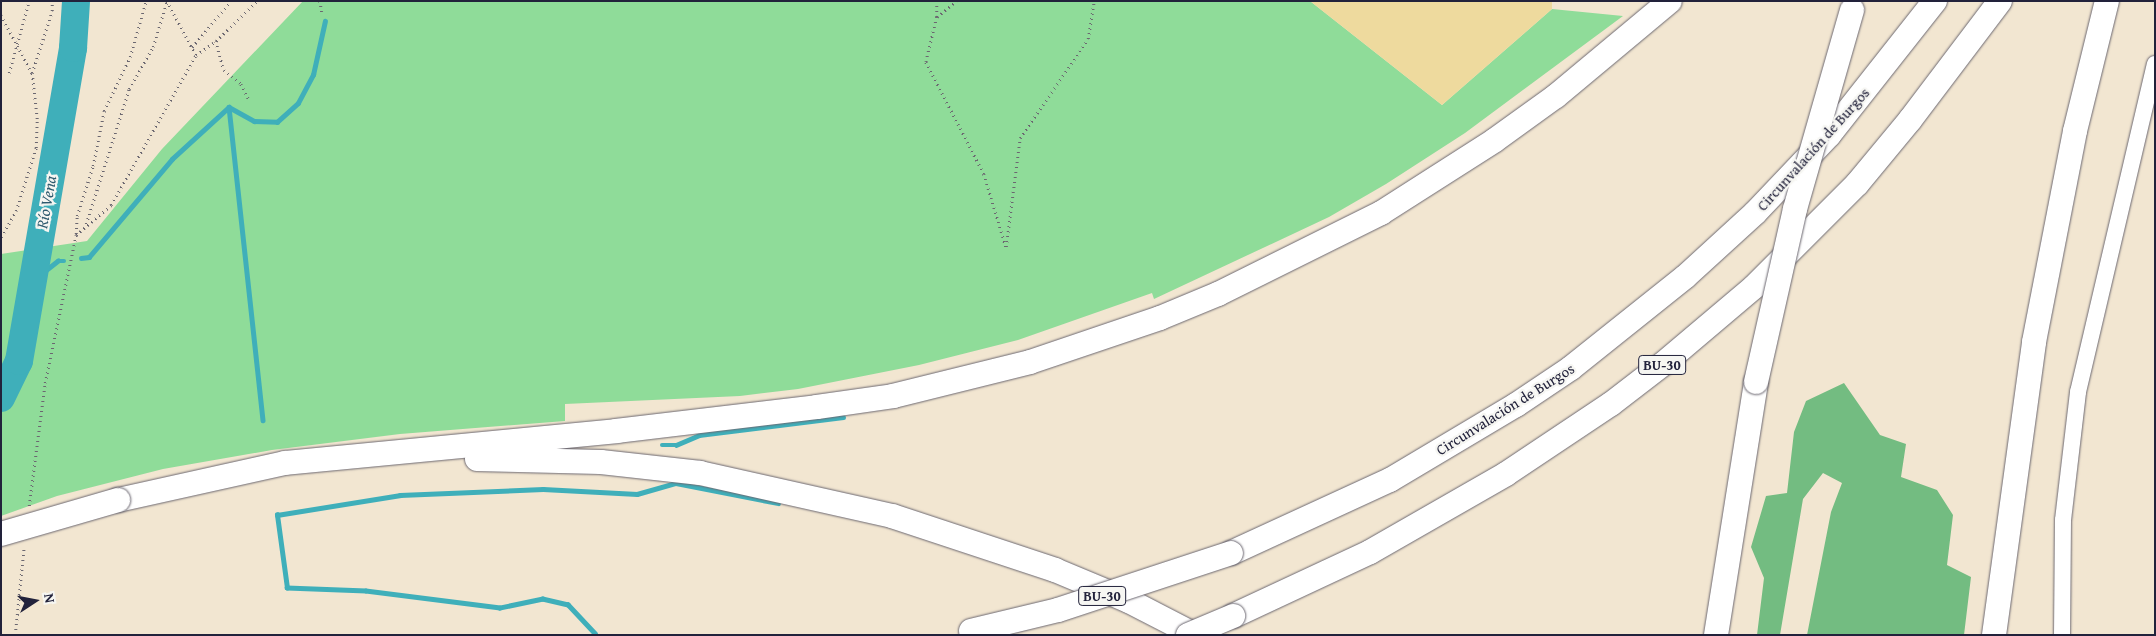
<!DOCTYPE html>
<html>
<head>
<meta charset="utf-8">
<style>
	body { margin:0 }
	#map { position:relative; width:2156px; height:636px; overflow:hidden; background:#f2e6d1; font-family:"Gentium Book Plus",serif }
	div>[style] { position:absolute }
	.green>* { inset:0; background:#8fdc99 }
	.forest>* { inset:0; background:#73bc81 }
	.sand>* { inset:0; background:#eeda9e }
	.stream>* { height:4.5px; margin:-2.25px; padding:0 2.25px; transform-origin:2.25px; border-radius:2.25px; background:#3fafba }
	.river>* { height:28px; margin:-14px; padding:0 14px; transform-origin:14px; border-radius:14px; background:#3fafba }
	.path>* { height:2.5px; margin-top:-1.25px; transform-origin:0; background:repeating-linear-gradient(90deg,#6b6770 0 1px,transparent 0 5px) }
	.roads { filter:drop-shadow(0 0 1px #6b6770) drop-shadow(0 0 1px #6b6770) }
	.minor>* { height:16px; margin:-8px; padding:0 8px; transform-origin:8px; border-radius:8px; background:#fff }
	.highway>* { height:24px; margin:-12px; padding:0 12px; transform-origin:12px; border-radius:12px; background:#fff }
	.bridges { filter:drop-shadow(0 0 1px #6b6770) drop-shadow(0 0 1px #6b6770) }
	.highway-bridge>* { height:24px; margin:-12px; padding:0 12px; transform-origin:12px; border-radius:12px; background:#fff }
	span { translate:-50% -50%; white-space:nowrap; text-align:center; line-height:1.15; -webkit-text-stroke:4.5px #f6f6f2; paint-order:stroke }
	.shield-label span { padding:1px 4px; background:#f6f6f2; border:1px solid; border-radius:4px; -webkit-text-stroke-width:0 }
	.shield-label { font-size:14px; color:#22223b; font-weight:700 }
	.street-label { font-size:15px; color:#22223b }
	.water-label { font-size:16px; color:#2e5a6e; font-style:italic }
	.frame { position:absolute; inset:0; border:2px solid #22223b; pointer-events:none }
	.north { position:absolute; left:10px; top:576px; width:50px; height:50px; -webkit-text-stroke:4px #f6f6f2; paint-order:stroke; rotate:79deg; font-size:14px; font-weight:700; line-height:20px; text-align:center; color:#22223b }
	.north::after { content:''; display:block; margin:auto; width:18px; height:22px; background:#22223b; clip-path:polygon(50% 0,100% 100%,50% 72%,0 100%) }
</style>
</head>
<body>
<div id="map">
	<div class="green">
		<div style="clip-path:polygon(303px 1px,1310px 1px,1442px 105px,1552px 9px,1623px 16px,1465px 133px,1386px 184px,1329px 217px,1154px 299px,1152px 293px,1018px 340px,919px 365px,798px 389px,740px 396px,565px 404px,565px 421px,400px 434px,272px 450px,163px 469px,57px 496px,1px 516px,1px 254px,87px 241px,162px 149px)"></div>
	</div>
	<div class="forest">
		<div style="clip-path:polygon(1844px 383px,1880px 435px,1906px 444px,1901px 477px,1937px 490px,1953px 515px,1947px 565px,1971px 577px,1964px 635px,1807px 635px,1831px 512px,1842px 483px,1823px 473px,1803px 499px,1780px 635px,1757px 635px,1764px 578px,1751px 547px,1766px 496px,1787px 493px,1794px 432px,1806px 401px)"></div>
	</div>
	<div class="sand">
		<div style="clip-path:polygon(1310px 1px,1552px 1px,1552px 9px,1442px 105px)"></div>
	</div>
	<div class="stream">
		<div style="left:229px;top:107px;width:315px;rotate:83.8deg"></div>
		<div style="left:229px;top:107px;width:29px;rotate:29deg"></div>
		<div style="left:254px;top:121px;width:23px;rotate:2deg"></div>
		<div style="left:277px;top:122px;width:28px;rotate:-42deg"></div>
		<div style="left:298px;top:103px;width:32px;rotate:-62deg"></div>
		<div style="left:313px;top:75px;width:55px;rotate:-77.5deg"></div>
		<div style="left:81px;top:258px;width:8px;rotate:-7deg"></div>
		<div style="left:89px;top:257px;width:128px;rotate:-49.7deg"></div>
		<div style="left:172px;top:159px;width:77px;rotate:-42.4deg"></div>
		<div style="left:32px;top:281px;width:33px;rotate:-38deg"></div>
		<div style="left:58px;top:261px;width:6px"></div>
		<div style="left:662px;top:445px;width:14px"></div>
		<div style="left:676px;top:445px;width:25px;rotate:-23deg"></div>
		<div style="left:699px;top:435px;width:145px;rotate:-7.1deg"></div>
		<div style="left:595px;top:634px;width:40px;rotate:-133deg"></div>
		<div style="left:568px;top:605px;width:26px;rotate:-167deg"></div>
		<div style="left:543px;top:599px;width:44px;rotate:168.2deg"></div>
		<div style="left:500px;top:608px;width:135px;rotate:-172.8deg"></div>
		<div style="left:366px;top:591px;width:79px;rotate:-177.8deg"></div>
		<div style="left:287px;top:588px;width:74px;rotate:-97.8deg"></div>
		<div style="left:277px;top:515px;width:125px;rotate:-9.2deg"></div>
		<div style="left:400px;top:495px;width:143px;rotate:-2.4deg"></div>
		<div style="left:543px;top:489px;width:94px;rotate:3deg"></div>
		<div style="left:637px;top:494px;width:41px;rotate:-15.8deg"></div>
		<div style="left:676px;top:483px;width:104px;rotate:11.1deg"></div>
	</div>
	<div class="river">
		<div style="left:1px;top:398px;width:41px;rotate:-64.1deg"></div>
		<div style="left:19px;top:361px;width:318px;rotate:-80.2deg"></div>
		<div style="left:73px;top:48px;width:47px;rotate:-86.3deg"></div>
	</div>
	<div class="path">
		<div style="left:167px;top:1px;width:61px;rotate:61.8deg"></div>
		<div style="left:320px;top:1px;width:11px;rotate:80deg"></div>
		<div style="left:937px;top:1px;width:16px;rotate:90deg"></div>
		<div style="left:937px;top:17px;width:46px;rotate:103.7deg"></div>
		<div style="left:926px;top:62px;width:126px;rotate:62.6deg"></div>
		<div style="left:984px;top:174px;width:76px;rotate:73.2deg"></div>
		<div style="left:1006px;top:247px;width:110px;rotate:-82.7deg"></div>
		<div style="left:1020px;top:138px;width:120px;rotate:-55.5deg"></div>
		<div style="left:1088px;top:39px;width:38px;rotate:-81deg"></div>
		<div style="left:1px;top:15px;width:66px;rotate:61.9deg"></div>
		<div style="left:937px;top:17px;width:25px;rotate:-40deg"></div>
		<div style="left:216px;top:41px;width:30px;rotate:75deg"></div>
		<div style="left:224px;top:70px;width:22px;rotate:39deg"></div>
		<div style="left:241px;top:84px;width:18px;rotate:63deg"></div>
		<div style="left:192px;top:47px;width:60px;rotate:-49.7deg"></div>
		<div style="left:9px;top:73px;width:75px;rotate:-74.5deg"></div>
		<div style="left:86px;top:224px;width:142px;rotate:-72.3deg"></div>
		<div style="left:129px;top:89px;width:48px;rotate:-60.3deg"></div>
		<div style="left:153px;top:47px;width:48px;rotate:-73.1deg"></div>
		<div style="left:76px;top:234px;width:18px;rotate:-87deg"></div>
		<div style="left:77px;top:216px;width:52px;rotate:-72.3deg"></div>
		<div style="left:93px;top:166px;width:56px;rotate:-78.7deg"></div>
		<div style="left:104px;top:111px;width:60px;rotate:-64.3deg"></div>
		<div style="left:130px;top:57px;width:58px;rotate:-74.1deg"></div>
		<div style="left:1px;top:237px;width:30px;rotate:-60deg"></div>
		<div style="left:16px;top:211px;width:66px;rotate:-72.4deg"></div>
		<div style="left:36px;top:148px;width:29px;rotate:-88deg"></div>
		<div style="left:37px;top:119px;width:46px;rotate:-96.2deg"></div>
		<div style="left:32px;top:73px;width:65px;rotate:-72.1deg"></div>
		<div style="left:52px;top:11px;width:10px;rotate:-90deg"></div>
		<div style="left:29px;top:506px;width:124px;rotate:-82.6deg"></div>
		<div style="left:45px;top:383px;width:151px;rotate:-78.2deg"></div>
		<div style="left:76px;top:235px;width:46px;rotate:-40.6deg"></div>
		<div style="left:111px;top:205px;width:172px;rotate:-60.5deg"></div>
		<div style="left:196px;top:55px;width:24px;rotate:-35deg"></div>
		<div style="left:216px;top:41px;width:57px;rotate:-44.3deg"></div>
		<div style="left:15px;top:635px;width:89px;rotate:-84.2deg"></div>
	</div>
	<div class="roads">
		<div class="minor">
			<div style="left:2062px;top:635px;width:115px;rotate:-89.5deg"></div>
			<div style="left:2063px;top:520px;width:129px;rotate:-83.3deg"></div>
			<div style="left:2078px;top:392px;width:337px;rotate:-76.8deg"></div>
		</div>
		<div class="highway">
			<div style="left:477px;top:459px;width:124px;rotate:1.4deg"></div>
			<div style="left:601px;top:462px;width:100px;rotate:6.3deg"></div>
			<div style="left:700px;top:473px;width:197px;rotate:12.6deg"></div>
			<div style="left:892px;top:516px;width:172px;rotate:18.3deg"></div>
			<div style="left:1055px;top:570px;width:80px;rotate:22.7deg"></div>
			<div style="left:1129px;top:601px;width:74px;rotate:27.3deg"></div>
			<div style="left:118px;top:500px;width:171px;rotate:-12.5deg"></div>
			<div style="left:285px;top:463px;width:333px;rotate:-5.5deg"></div>
			<div style="left:616px;top:431px;width:202px;rotate:-6.8deg"></div>
			<div style="left:817px;top:407px;width:77px;rotate:-8.2deg"></div>
			<div style="left:893px;top:396px;width:141px;rotate:-13.9deg"></div>
			<div style="left:1030px;top:362px;width:137px;rotate:-18.7deg"></div>
			<div style="left:1160px;top:318px;width:63px;rotate:-22.5deg"></div>
			<div style="left:1218px;top:294px;width:182px;rotate:-26.4deg"></div>
			<div style="left:1381px;top:213px;width:135px;rotate:-32.6deg"></div>
			<div style="left:1495px;top:140px;width:75px;rotate:-35.8deg"></div>
			<div style="left:1556px;top:96px;width:148px;rotate:-39.8deg"></div>
			<div style="left:1231px;top:553px;width:175px;rotate:-24.7deg"></div>
			<div style="left:1390px;top:480px;width:147px;rotate:-30.8deg"></div>
			<div style="left:1516px;top:405px;width:66px;rotate:-33.9deg"></div>
			<div style="left:1571px;top:368px;width:146px;rotate:-38.6deg"></div>
			<div style="left:1685px;top:277px;width:95px;rotate:-42.4deg"></div>
			<div style="left:1755px;top:213px;width:108px;rotate:-46.5deg"></div>
			<div style="left:1829px;top:135px;width:171px;rotate:-51.7deg"></div>
			<div style="left:1233px;top:616px;width:151px;rotate:-25deg"></div>
			<div style="left:1370px;top:552px;width:157px;rotate:-29.8deg"></div>
			<div style="left:1506px;top:474px;width:126px;rotate:-33.7deg"></div>
			<div style="left:1611px;top:404px;width:66px;rotate:-37.6deg"></div>
			<div style="left:1663px;top:364px;width:119px;rotate:-40.2deg"></div>
			<div style="left:1754px;top:287px;width:146px;rotate:-45deg"></div>
			<div style="left:1857px;top:184px;width:83px;rotate:-50.4deg"></div>
			<div style="left:1910px;top:120px;width:149px;rotate:-52.9deg"></div>
			<div style="left:1716px;top:635px;width:256px;rotate:-81deg"></div>
			<div style="left:1994px;top:635px;width:296px;rotate:-82.2deg"></div>
			<div style="left:2034px;top:342px;width:215px;rotate:-79deg"></div>
			<div style="left:2075px;top:131px;width:134px;rotate:-76.2deg"></div>
		</div>
	</div>
	<div class="bridges">
		<div class="highway-bridge">
			<div style="left:1756px;top:382px;width:177px;rotate:-77.3deg"></div>
			<div style="left:1795px;top:209px;width:207px;rotate:-74deg"></div>
			<div style="left:1px;top:534px;width:122px;rotate:-16.2deg"></div>
			<div style="left:971px;top:631px;width:89px;rotate:-13.6deg"></div>
			<div style="left:1058px;top:610px;width:182px;rotate:-18.2deg"></div>
			<div style="left:1188px;top:635px;width:49px;rotate:-22.9deg"></div>
		</div>
	</div>
	<div class="shield-label">
		<span style="left:1662px;top:365px">BU-30</span>
		<span style="left:1102px;top:596px">BU-30</span>
	</div>
	<div class="street-label">
		<span style="left:1813px;top:149px;rotate:-48deg">Circunvalación de Burgos</span>
		<span style="left:1505px;top:409px;rotate:-32deg">Circunvalación de Burgos</span>
	</div>
	<div class="water-label">
		<span style="left:46px;top:202px;rotate:-80deg">Río Vena</span>
	</div>
	<div class="frame"></div>
	<div class="north">N</div>
</div>
</body>
</html>
